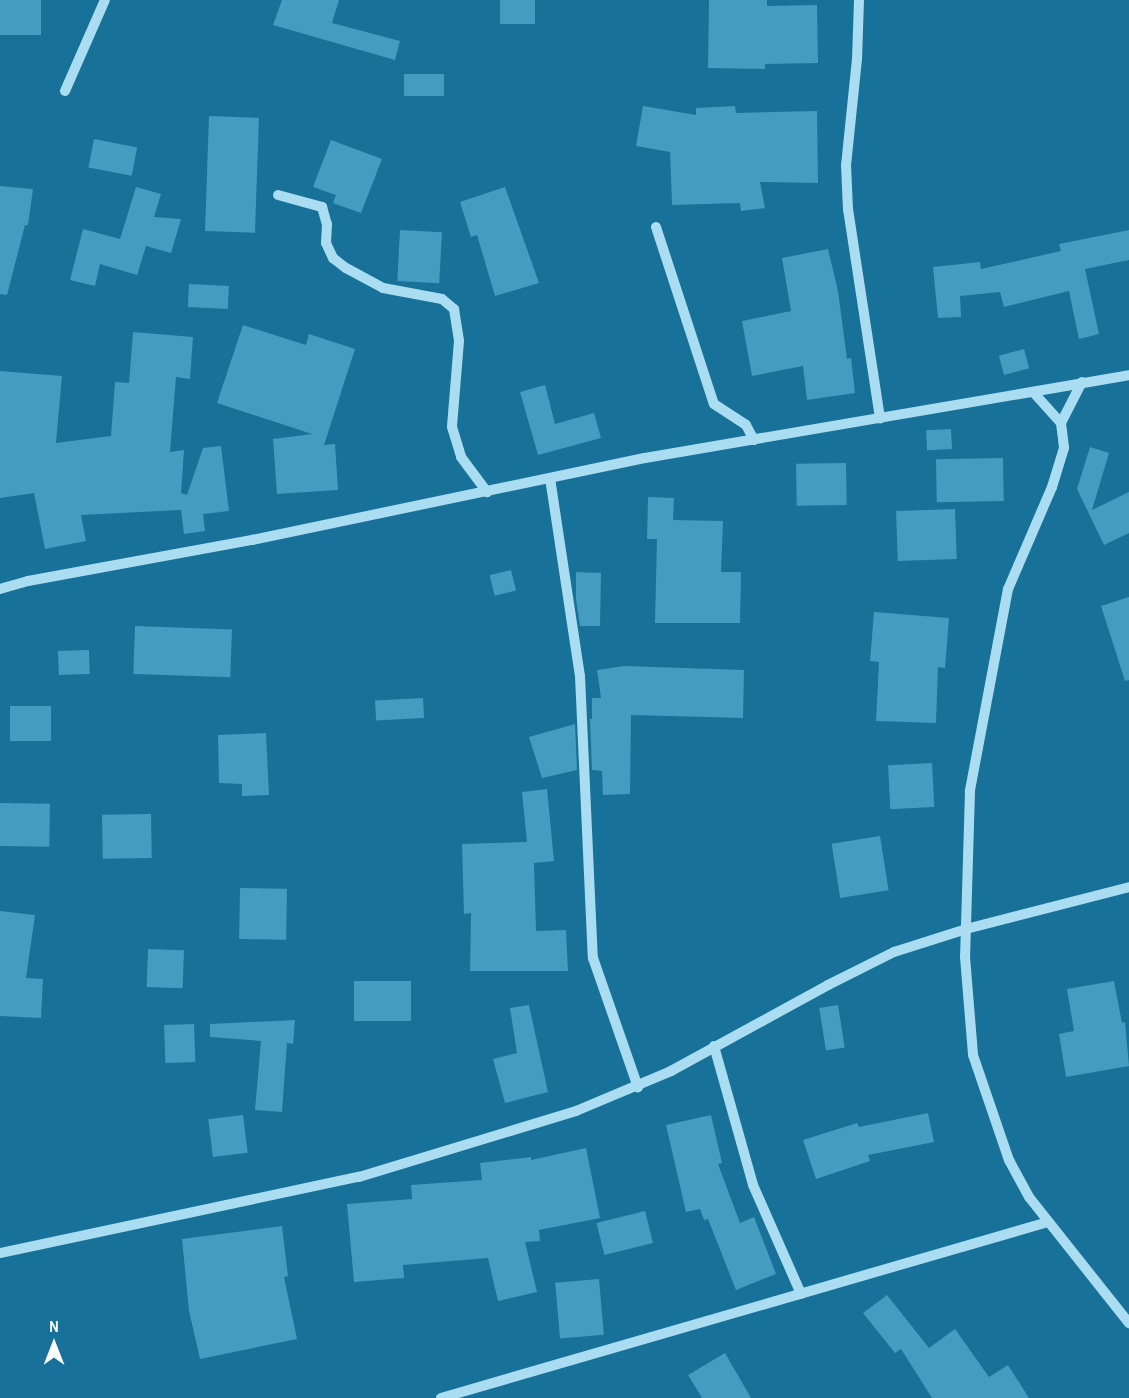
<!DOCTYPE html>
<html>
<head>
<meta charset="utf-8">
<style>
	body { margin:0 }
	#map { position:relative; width:1129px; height:1398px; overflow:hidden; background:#177198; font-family:"Archivo Narrow",sans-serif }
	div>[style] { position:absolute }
	.building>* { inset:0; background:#449cc0; transform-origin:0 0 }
	.minor>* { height:10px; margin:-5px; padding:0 5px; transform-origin:5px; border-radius:5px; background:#aaddf1 }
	span { translate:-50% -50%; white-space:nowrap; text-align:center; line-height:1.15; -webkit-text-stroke:4.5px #177198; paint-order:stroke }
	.north { position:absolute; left:24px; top:1314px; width:60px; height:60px; -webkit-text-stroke:4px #177198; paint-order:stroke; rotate:0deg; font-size:16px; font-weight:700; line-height:24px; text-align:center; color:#fff }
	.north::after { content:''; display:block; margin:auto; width:21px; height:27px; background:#fff; clip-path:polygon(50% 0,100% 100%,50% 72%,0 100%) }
</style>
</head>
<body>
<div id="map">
	<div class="building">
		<div style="left:0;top:0;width:41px;height:35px"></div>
		<div style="clip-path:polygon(282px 0,339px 0,332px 23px,400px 41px,395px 60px,273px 25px)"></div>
		<div style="left:500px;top:0;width:35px;height:24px"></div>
		<div style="clip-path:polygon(709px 0,767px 0,767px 6px,817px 5px,818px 63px,765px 64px,765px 69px,708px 68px)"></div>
		<div style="left:404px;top:74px;width:40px;height:22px"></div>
		<div style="clip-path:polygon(643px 106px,696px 115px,696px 108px,735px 106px,736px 113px,817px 111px,818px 183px,760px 182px,765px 208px,741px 211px,740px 203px,672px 205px,670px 152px,636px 146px)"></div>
		<div style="left:209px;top:116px;width:50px;height:115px;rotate:2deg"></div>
		<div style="left:94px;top:139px;width:44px;height:29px;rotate:11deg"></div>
		<div style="clip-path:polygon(331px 140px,382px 159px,361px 213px,333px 203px,336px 195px,313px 187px)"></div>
		<div style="clip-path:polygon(0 186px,33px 189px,28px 225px,25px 225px,7px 295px,0 294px)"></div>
		<div style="clip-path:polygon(136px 187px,161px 194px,154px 217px,181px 219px,171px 253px,146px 246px,137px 275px,100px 264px,95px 286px,70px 280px,83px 229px,120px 239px)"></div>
		<div style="clip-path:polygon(505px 187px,539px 283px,495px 296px,477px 235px,471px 237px,460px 202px)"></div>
		<div style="left:400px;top:230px;width:42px;height:51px;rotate:3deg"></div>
		<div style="clip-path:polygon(1129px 230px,1129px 260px,1085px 269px,1099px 334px,1079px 339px,1069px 291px,1004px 307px,1000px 292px,960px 296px,961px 317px,938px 318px,933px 267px,980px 262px,981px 269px,1061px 251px,1059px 244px)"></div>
		<div style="clip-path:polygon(828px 249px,838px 291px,847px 359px,851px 358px,855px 393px,807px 400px,803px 366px,752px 376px,742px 321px,791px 311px,782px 258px)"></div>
		<div style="left:189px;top:284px;width:40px;height:23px;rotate:3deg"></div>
		<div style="clip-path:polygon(243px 325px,306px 345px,309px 334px,355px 349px,324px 445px,335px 444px,338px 490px,277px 494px,273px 439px,312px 434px,217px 403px)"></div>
		<div style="clip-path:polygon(133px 332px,193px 337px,190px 379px,176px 377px,170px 452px,184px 450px,181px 493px,187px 495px,203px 448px,221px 446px,229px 511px,203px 514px,205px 531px,184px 534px,181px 510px,81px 515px,86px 541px,45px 549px,34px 493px,0 498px,0 371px,62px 376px,56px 443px,111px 436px,115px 382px,129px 383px)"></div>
		<div style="left:1024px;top:349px;width:20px;height:26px;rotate:75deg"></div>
		<div style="clip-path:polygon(545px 385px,555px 424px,594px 413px,601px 438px,538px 455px,520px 392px)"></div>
		<div style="left:951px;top:429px;width:20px;height:25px;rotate:87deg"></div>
		<div style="clip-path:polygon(1090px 447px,1109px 453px,1092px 510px,1129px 492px,1129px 533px,1104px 545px,1077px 489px)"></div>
		<div style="left:1003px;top:458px;width:43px;height:67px;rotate:89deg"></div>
		<div style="left:846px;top:463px;width:42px;height:50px;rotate:89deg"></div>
		<div style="clip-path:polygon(648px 497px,674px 498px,673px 520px,723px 521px,721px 572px,741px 572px,740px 623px,655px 623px,657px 539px,647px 539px)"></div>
		<div style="left:955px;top:509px;width:50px;height:59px;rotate:88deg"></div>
		<div style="left:511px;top:570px;width:21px;height:22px;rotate:76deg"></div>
		<div style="clip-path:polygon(576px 572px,601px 573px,600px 626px,580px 626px,576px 599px)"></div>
		<div style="clip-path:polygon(1129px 597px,1129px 680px,1125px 681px,1101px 606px)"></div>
		<div style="clip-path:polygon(874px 612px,949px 618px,945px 668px,938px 667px,936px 723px,876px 721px,879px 662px,870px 661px)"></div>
		<div style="left:135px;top:626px;width:97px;height:48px;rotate:2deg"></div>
		<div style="left:89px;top:650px;width:24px;height:31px;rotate:88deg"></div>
		<div style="clip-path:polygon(624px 666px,744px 670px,743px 718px,631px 715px,630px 794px,603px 795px,602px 771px,592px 770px,590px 719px,592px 719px,592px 698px,601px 698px,597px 670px)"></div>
		<div style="left:423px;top:698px;width:20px;height:48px;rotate:87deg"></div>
		<div style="left:10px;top:706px;width:41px;height:35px"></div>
		<div style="clip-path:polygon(575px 724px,577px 770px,542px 778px,529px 737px)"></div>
		<div style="clip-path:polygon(266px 733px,269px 795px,242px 796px,242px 784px,219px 783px,218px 735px)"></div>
		<div style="left:932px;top:763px;width:44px;height:44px;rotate:87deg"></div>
		<div style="clip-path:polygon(547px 789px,554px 861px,534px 863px,536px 931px,566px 930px,568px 971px,470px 971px,471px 913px,464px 914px,462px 844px,527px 842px,522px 792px)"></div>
		<div style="left:0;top:803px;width:50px;height:43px;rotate:1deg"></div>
		<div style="left:151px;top:814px;width:44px;height:49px;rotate:89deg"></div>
		<div style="left:880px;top:836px;width:55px;height:49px;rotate:81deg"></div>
		<div style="left:240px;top:888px;width:47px;height:51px;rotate:1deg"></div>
		<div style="clip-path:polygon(0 911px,35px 915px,26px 978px,43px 979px,41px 1018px,0 1016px)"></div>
		<div style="left:148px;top:949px;width:36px;height:38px;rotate:2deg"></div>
		<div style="left:354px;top:981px;width:57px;height:40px"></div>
		<div style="clip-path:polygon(1114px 981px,1122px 1023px,1125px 1022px,1129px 1066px,1066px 1077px,1059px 1034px,1074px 1031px,1067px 989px)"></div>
		<div style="clip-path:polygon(529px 1005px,548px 1092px,505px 1103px,493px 1059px,517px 1053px,510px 1008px)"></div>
		<div style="left:838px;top:1005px;width:43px;height:19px;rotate:81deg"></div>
		<div style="clip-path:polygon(295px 1020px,293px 1044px,287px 1043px,282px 1112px,255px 1110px,261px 1041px,210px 1037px,210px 1024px)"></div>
		<div style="left:194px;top:1024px;width:38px;height:30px;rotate:88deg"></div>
		<div style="clip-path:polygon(928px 1113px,934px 1142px,868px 1155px,870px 1161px,816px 1179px,803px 1140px,857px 1123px,859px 1127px)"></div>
		<div style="left:243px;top:1115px;width:38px;height:35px;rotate:83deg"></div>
		<div style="clip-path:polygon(711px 1115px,722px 1163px,718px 1164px,740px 1223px,754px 1217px,776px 1274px,736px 1290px,708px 1219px,704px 1220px,700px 1209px,686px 1212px,666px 1125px)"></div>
		<div style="clip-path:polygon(586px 1148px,600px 1218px,539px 1230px,540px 1241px,525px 1242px,537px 1292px,498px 1301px,488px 1258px,403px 1265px,404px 1278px,354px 1282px,347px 1204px,412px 1199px,411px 1185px,482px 1180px,480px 1163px,531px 1157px,531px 1160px)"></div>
		<div style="left:645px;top:1211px;width:33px;height:50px;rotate:76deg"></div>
		<div style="clip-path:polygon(282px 1226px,288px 1276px,284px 1277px,297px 1339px,200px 1359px,189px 1311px,182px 1239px)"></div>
		<div style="left:599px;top:1279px;width:56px;height:44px;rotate:85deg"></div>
		<div style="clip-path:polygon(887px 1295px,929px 1348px,955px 1329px,989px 1377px,1008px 1365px,1029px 1398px,932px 1398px,901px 1349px,895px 1353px,863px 1313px)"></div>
		<div style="clip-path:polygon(725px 1353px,751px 1398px,702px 1398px,688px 1375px)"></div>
	</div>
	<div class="minor">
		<div style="left:859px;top:0;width:59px;rotate:91.9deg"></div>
		<div style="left:857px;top:59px;width:107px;rotate:95.9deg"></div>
		<div style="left:846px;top:165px;width:44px;rotate:87.4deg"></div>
		<div style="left:848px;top:209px;width:212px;rotate:81.3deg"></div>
		<div style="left:65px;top:91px;width:99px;rotate:-66.3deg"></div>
		<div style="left:278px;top:195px;width:46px;rotate:15.3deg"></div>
		<div style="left:322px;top:207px;width:18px;rotate:74deg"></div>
		<div style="left:327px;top:224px;width:19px;rotate:93deg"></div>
		<div style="left:326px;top:243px;width:17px;rotate:65deg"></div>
		<div style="left:333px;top:258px;width:16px;rotate:38deg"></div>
		<div style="left:346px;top:268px;width:42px;rotate:28.4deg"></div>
		<div style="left:383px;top:288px;width:60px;rotate:10.6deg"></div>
		<div style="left:442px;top:299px;width:16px;rotate:40deg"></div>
		<div style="left:454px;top:309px;width:32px;rotate:81deg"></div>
		<div style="left:459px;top:341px;width:86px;rotate:94.7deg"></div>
		<div style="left:452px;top:427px;width:31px;rotate:73deg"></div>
		<div style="left:461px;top:457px;width:44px;rotate:53.4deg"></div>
		<div style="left:656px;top:227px;width:186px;rotate:71.9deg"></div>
		<div style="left:714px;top:404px;width:38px;rotate:33deg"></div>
		<div style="left:746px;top:425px;width:17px;rotate:62deg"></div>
		<div style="left:1034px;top:393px;width:40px;rotate:48deg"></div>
		<div style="left:1061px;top:423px;width:25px;rotate:83deg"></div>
		<div style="left:1064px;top:448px;width:41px;rotate:107.1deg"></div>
		<div style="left:1052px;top:487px;width:111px;rotate:113.3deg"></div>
		<div style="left:1008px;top:589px;width:206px;rotate:100.7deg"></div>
		<div style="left:970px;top:791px;width:166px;rotate:91.7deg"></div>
		<div style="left:965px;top:957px;width:98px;rotate:85.3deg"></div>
		<div style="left:973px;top:1055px;width:111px;rotate:71.1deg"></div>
		<div style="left:1009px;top:1160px;width:42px;rotate:61.6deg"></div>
		<div style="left:1029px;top:1197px;width:161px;rotate:51.6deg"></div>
		<div style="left:1061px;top:423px;width:46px;rotate:-62.9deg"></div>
		<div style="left:550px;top:478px;width:200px;rotate:81.4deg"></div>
		<div style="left:580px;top:676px;width:282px;rotate:87.4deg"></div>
		<div style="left:593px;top:958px;width:137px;rotate:70.8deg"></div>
		<div style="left:0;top:589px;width:29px;rotate:-16deg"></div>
		<div style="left:28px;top:581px;width:228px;rotate:-10.4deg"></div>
		<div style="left:252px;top:540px;width:401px;rotate:-11.8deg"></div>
		<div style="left:645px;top:458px;width:491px;rotate:-9.7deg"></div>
		<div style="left:714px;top:1046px;width:144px;rotate:74.3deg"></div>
		<div style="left:753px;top:1185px;width:119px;rotate:66.2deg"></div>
		<div style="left:0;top:1253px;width:367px;rotate:-12deg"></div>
		<div style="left:359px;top:1177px;width:227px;rotate:-16.9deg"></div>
		<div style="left:576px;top:1111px;width:103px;rotate:-22.8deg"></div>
		<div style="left:671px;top:1071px;width:179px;rotate:-28.7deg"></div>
		<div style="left:828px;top:985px;width:74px;rotate:-26.6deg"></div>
		<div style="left:894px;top:952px;width:76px;rotate:-17.7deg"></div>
		<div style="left:966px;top:929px;width:168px;rotate:-14.4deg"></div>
		<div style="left:441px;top:1398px;width:632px;rotate:-16.17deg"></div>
	</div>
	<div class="north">N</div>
</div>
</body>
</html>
